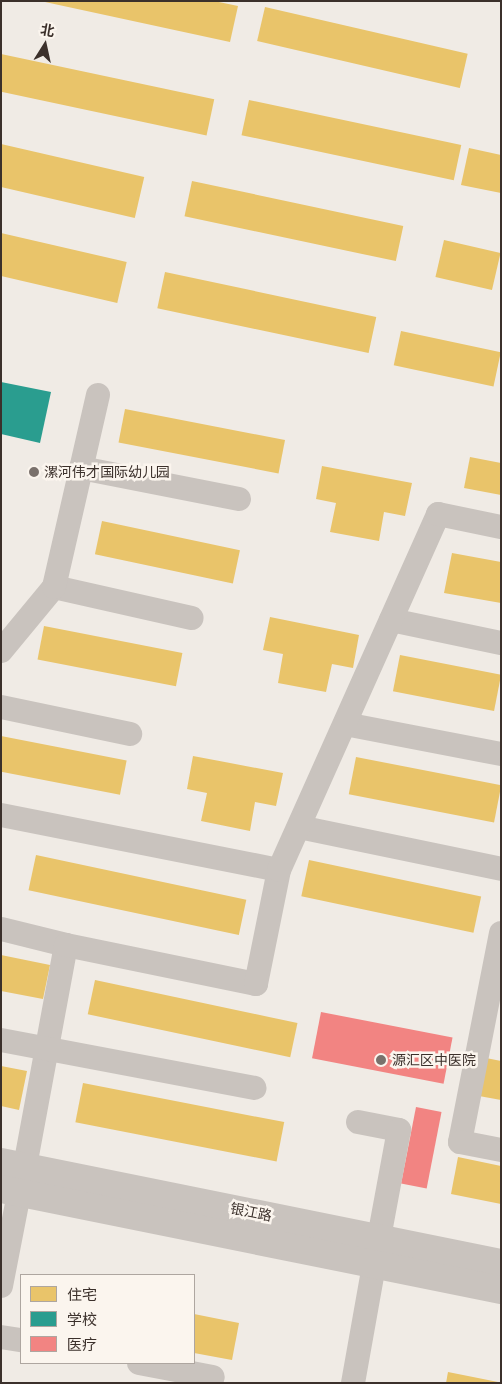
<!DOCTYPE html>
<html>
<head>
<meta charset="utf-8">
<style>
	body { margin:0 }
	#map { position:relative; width:502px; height:1384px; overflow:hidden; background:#f0ebe5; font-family:"DejaVu Sans","Noto Sans SC",sans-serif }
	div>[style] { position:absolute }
	.homes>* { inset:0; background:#e9c46a; transform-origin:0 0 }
	.schools>* { inset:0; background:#2a9d8f }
	.health>* { inset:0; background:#f28482; transform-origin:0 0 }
	.minor>* { height:24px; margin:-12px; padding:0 12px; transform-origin:12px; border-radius:12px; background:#c9c3be }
	.tertiary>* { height:28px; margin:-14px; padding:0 14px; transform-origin:14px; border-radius:14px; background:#c9c3be }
	.dots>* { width:14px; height:14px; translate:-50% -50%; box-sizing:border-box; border:2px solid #fbf5ee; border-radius:50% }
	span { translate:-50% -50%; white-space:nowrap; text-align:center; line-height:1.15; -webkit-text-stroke:5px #fbf5ee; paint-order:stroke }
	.poi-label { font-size:14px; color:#3b302b }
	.left { translate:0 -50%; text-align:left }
	.street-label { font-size:14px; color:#3b302b }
	.frame { position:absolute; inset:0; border:2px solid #3b302b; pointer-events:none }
	.legend { position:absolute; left:20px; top:1274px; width:175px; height:90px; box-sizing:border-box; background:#fbf5ee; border:1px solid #aea6a0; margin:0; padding:6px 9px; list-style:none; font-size:15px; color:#3b302b }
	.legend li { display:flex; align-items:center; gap:10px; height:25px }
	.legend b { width:25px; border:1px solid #aea6a0 }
	.north { position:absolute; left:20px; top:20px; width:50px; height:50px; -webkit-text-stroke:4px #fbf5ee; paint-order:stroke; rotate:10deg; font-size:14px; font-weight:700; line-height:20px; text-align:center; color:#3b302b }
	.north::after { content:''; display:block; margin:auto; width:18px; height:22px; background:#3b302b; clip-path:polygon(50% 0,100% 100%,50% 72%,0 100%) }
</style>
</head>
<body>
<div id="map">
	<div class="homes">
		<div style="clip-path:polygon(214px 1px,238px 6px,230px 42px,45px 2px)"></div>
		<div style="left:265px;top:7px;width:208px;height:35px;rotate:13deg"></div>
		<div style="left:1px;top:54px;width:218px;height:37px;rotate:12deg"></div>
		<div style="left:249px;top:100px;width:217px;height:36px;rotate:12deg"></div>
		<div style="left:1px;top:144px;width:147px;height:42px;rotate:13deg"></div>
		<div style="clip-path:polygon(469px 148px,501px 155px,501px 193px,461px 185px)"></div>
		<div style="left:192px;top:181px;width:216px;height:36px;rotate:12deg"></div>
		<div style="left:1px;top:233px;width:129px;height:42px;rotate:13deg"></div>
		<div style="left:444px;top:240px;width:58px;height:38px;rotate:13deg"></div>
		<div style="left:165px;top:272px;width:216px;height:37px;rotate:12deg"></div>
		<div style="left:401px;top:331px;width:102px;height:35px;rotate:12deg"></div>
		<div style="left:125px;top:409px;width:163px;height:34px;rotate:11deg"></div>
		<div style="clip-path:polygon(470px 457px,501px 463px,501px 495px,464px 488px)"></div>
		<div style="clip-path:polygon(322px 466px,412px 483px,405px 516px,384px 512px,379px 541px,330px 532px,336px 503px,316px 499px)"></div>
		<div style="left:102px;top:521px;width:141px;height:34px;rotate:12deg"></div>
		<div style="clip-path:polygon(452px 553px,501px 562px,501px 603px,444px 593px)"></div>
		<div style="clip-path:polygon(270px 617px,359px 635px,353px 668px,332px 664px,326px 692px,278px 683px,283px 654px,263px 650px)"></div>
		<div style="left:44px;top:626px;width:141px;height:34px;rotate:11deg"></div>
		<div style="left:400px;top:655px;width:103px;height:37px;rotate:11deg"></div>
		<div style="left:1px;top:736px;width:128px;height:35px;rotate:11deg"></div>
		<div style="clip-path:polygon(193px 756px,283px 773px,276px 806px,255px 802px,250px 831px,201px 821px,207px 793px,187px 789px)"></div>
		<div style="left:356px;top:757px;width:148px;height:38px;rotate:11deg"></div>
		<div style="left:36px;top:855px;width:215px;height:36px;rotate:12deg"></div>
		<div style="left:309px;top:860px;width:176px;height:37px;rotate:12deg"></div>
		<div style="clip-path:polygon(1px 955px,50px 965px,43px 999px,1px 991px)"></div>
		<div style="left:95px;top:980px;width:207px;height:35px;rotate:12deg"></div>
		<div style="clip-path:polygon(486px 1058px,501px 1061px,501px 1100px,479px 1096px)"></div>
		<div style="clip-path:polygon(1px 1066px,27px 1071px,19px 1110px,1px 1106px)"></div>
		<div style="left:83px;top:1083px;width:205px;height:40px;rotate:11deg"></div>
		<div style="clip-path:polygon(458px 1157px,501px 1166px,501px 1204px,451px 1194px)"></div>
		<div style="clip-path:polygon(194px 1314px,239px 1323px,232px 1360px,194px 1353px)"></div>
		<div style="clip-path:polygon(448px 1372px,498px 1382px,498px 1383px,446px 1383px)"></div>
	</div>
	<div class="schools">
		<div style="clip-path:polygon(1px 382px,51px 392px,40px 443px,1px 434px)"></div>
	</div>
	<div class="health">
		<div style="left:321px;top:1012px;width:134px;height:47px;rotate:11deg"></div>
		<div style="left:416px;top:1107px;width:26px;height:78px;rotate:11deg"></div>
	</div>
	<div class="minor">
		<div style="left:81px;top:468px;width:161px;rotate:11.1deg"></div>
		<div style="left:54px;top:587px;width:141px;rotate:12.7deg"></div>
		<div style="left:391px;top:620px;width:112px;rotate:11.8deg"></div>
		<div style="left:1px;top:651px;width:83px;rotate:-50.4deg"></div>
		<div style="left:54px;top:587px;width:197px;rotate:-77.1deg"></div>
		<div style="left:1px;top:707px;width:132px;rotate:11.8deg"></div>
		<div style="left:345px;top:724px;width:159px;rotate:10.9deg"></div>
		<div style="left:1px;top:815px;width:283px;rotate:11.2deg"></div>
		<div style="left:299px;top:827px;width:206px;rotate:11.7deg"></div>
		<div style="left:1px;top:929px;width:67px;rotate:13.8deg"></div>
		<div style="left:66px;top:945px;width:225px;rotate:100.5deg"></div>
		<div style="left:501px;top:933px;width:213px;rotate:101.1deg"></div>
		<div style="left:460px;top:1142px;width:42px;rotate:11deg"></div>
		<div style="left:66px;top:945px;width:194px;rotate:11.6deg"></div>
		<div style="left:256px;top:984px;width:116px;rotate:-78.6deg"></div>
		<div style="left:279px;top:870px;width:390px;rotate:-65.9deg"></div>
		<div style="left:438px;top:514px;width:64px;rotate:11.7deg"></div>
		<div style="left:1px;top:1040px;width:258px;rotate:10.7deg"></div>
		<div style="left:358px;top:1122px;width:42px;rotate:11deg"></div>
		<div style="left:399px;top:1130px;width:110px;rotate:100.5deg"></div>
		<div style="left:1px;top:1286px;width:95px;rotate:-79deg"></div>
		<div style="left:1px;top:1337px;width:20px;rotate:9deg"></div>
		<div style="left:139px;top:1363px;width:75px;rotate:10.7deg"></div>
		<div style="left:353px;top:1383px;width:120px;rotate:-79.9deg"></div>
	</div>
	<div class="tertiary">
		<div style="left:1px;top:1162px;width:510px;rotate:11.42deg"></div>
		<div style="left:1px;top:1189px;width:510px;rotate:11.42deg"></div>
	</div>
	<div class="dots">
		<div style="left:34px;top:472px;background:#7a716c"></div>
		<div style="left:381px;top:1060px;background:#7a716c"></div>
	</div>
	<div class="poi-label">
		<span class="left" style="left:44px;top:472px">漯河伟才国际幼儿园</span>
		<span class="left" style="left:392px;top:1060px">源汇区中医院</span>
	</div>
	<div class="street-label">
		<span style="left:251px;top:1212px;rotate:11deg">银江路</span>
	</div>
	<div class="frame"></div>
	<ul class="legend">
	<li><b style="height:14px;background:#e9c46a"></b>住宅</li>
	<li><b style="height:14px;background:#2a9d8f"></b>学校</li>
	<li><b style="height:14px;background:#f28482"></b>医疗</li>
	</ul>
	<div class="north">北</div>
</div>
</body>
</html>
